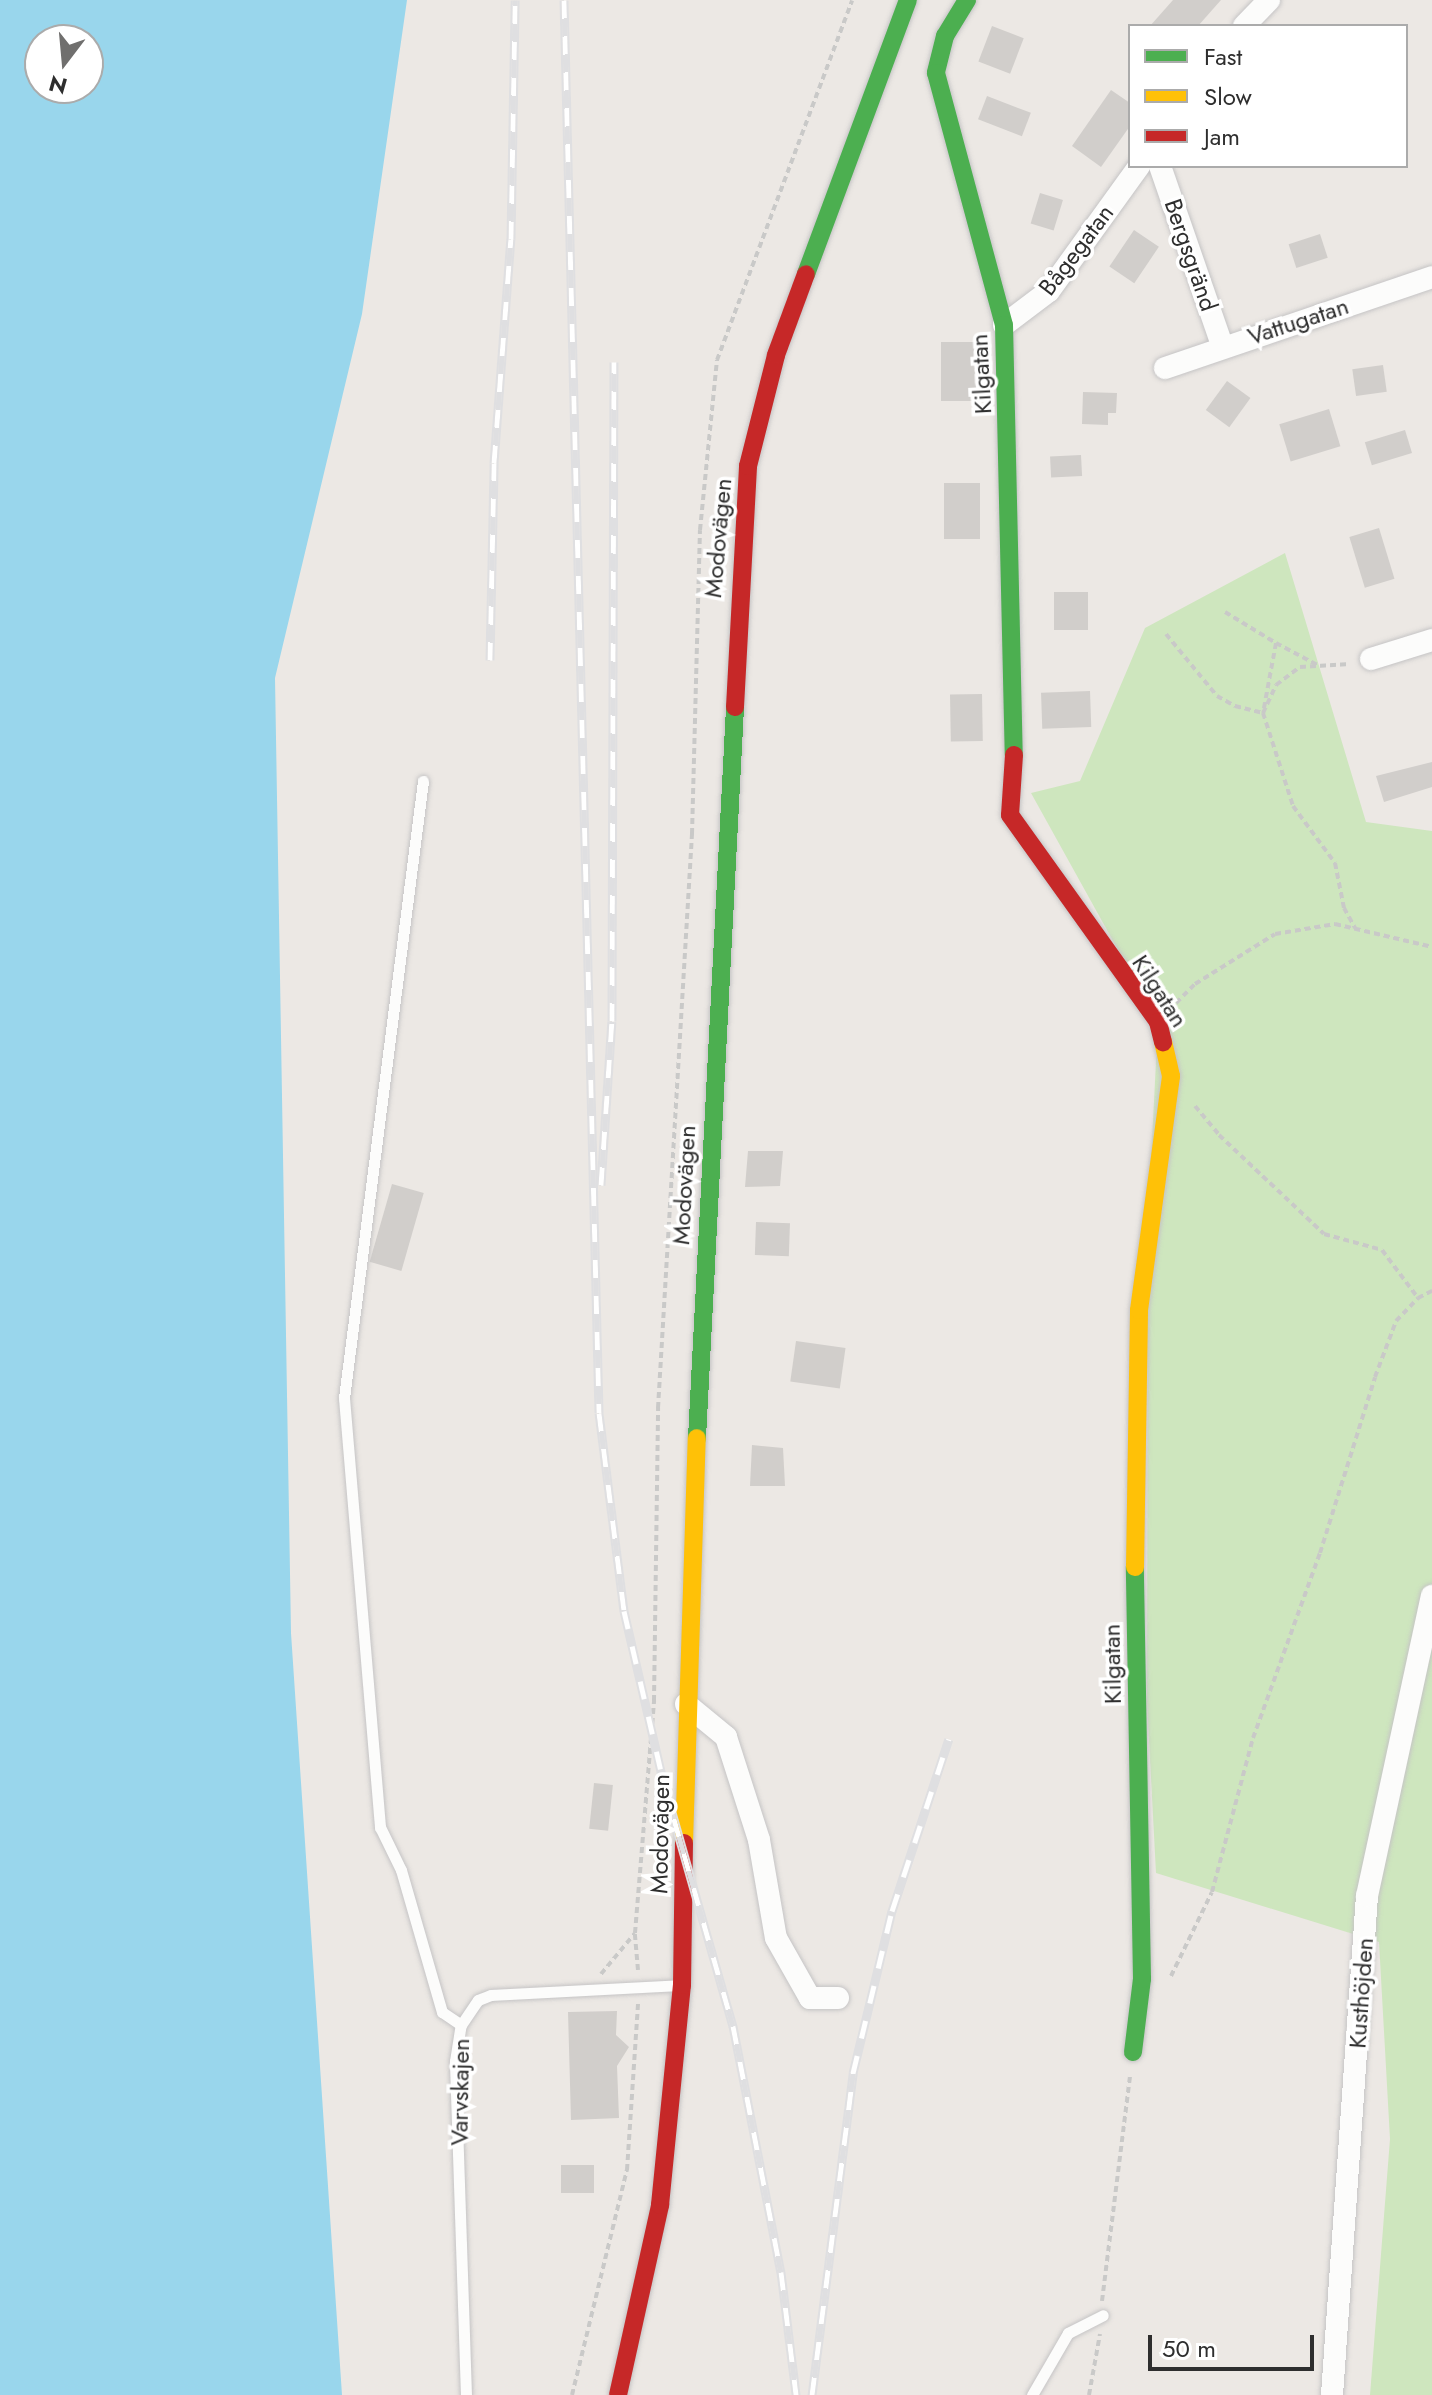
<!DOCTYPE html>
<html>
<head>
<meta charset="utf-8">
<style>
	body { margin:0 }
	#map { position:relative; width:1432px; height:2395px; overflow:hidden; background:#ece8e4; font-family:Jost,sans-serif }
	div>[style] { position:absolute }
	.green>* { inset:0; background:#cee6be }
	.water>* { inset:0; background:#99d6ec }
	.building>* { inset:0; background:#d1cecb; transform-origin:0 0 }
	.path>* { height:4px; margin-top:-2px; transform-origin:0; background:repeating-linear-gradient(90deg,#c9c9c8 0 6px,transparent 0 10px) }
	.roads { filter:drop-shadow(0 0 2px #c5c4c5) drop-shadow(0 0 2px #c5c4c5) }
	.lane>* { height:11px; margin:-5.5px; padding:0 5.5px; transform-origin:5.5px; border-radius:5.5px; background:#fcfcfb }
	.street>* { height:22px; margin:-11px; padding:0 11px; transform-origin:11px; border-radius:11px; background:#fcfcfb }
	.fast>* { height:18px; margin:-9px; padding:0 9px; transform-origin:9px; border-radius:9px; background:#4caf50 }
	.slow>* { height:18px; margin:-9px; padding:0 9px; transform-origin:9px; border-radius:9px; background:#ffc107 }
	.jam>* { height:18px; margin:-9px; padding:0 9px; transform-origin:9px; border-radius:9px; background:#c62828 }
	.rail>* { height:9px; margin-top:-4.5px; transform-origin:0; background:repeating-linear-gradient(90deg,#fff 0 18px,#dfdfe1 0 36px); box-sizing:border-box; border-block:2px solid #dfdfe1 }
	span { translate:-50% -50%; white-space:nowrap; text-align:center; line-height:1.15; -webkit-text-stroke:7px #fff; paint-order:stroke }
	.street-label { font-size:24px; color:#2e2e2e }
	.legend { position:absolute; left:1128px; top:24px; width:280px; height:144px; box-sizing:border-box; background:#fff; border:2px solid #ababab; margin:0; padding:10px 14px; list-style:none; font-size:24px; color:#2e2e2e }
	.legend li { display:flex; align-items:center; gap:16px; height:40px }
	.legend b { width:40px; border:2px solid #ababab }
	.north { position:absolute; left:24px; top:24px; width:80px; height:80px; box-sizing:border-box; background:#fff; border:2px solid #ababab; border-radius:50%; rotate:196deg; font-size:22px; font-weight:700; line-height:32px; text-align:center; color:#2e2e2e }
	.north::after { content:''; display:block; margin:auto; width:28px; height:36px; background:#706f6e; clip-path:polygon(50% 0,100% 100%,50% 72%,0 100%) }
	.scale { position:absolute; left:1148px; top:2335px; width:166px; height:36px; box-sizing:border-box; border:4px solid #2e2e2e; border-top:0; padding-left:10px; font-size:24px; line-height:28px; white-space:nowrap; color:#2e2e2e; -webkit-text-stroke:6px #fff; paint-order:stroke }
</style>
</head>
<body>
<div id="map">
	<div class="green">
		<div style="clip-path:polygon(1285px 553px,1366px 822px,1432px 831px,1432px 2395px,1370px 2395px,1390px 2139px,1379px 1942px,1156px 1873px,1147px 1701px,1148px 1221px,1158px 1022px,1031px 793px,1080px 781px,1145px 628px)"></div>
	</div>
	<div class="water">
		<div style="clip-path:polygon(evenodd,0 0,407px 0,362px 314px,275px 678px,291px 1633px,342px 2395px,0 2395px,0 0,40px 40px,88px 40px,88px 88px,40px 88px,40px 40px)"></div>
	</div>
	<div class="building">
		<div style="clip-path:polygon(1173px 0,1221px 0,1198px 26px,1150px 26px)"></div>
		<div style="left:992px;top:26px;width:34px;height:38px;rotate:21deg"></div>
		<div style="clip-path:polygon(1111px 90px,1130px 103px,1130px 126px,1101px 167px,1072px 146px)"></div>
		<div style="left:987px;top:96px;width:47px;height:25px;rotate:21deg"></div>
		<div style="left:1040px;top:193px;width:24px;height:32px;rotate:17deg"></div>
		<div style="left:1134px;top:230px;width:30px;height:44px;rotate:34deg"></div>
		<div style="left:1320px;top:234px;width:25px;height:33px;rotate:72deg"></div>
		<div style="left:941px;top:342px;width:35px;height:59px"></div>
		<div style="left:1383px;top:365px;width:27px;height:31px;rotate:82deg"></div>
		<div style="left:1227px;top:381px;width:29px;height:36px;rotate:36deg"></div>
		<div style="clip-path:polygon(1083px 392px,1117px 393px,1116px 413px,1108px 413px,1108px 425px,1082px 424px)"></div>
		<div style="left:1329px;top:409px;width:39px;height:52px;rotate:73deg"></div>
		<div style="left:1405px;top:430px;width:24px;height:42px;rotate:73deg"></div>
		<div style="left:1081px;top:455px;width:21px;height:31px;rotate:87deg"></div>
		<div style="left:944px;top:483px;width:36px;height:56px"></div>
		<div style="left:1379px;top:528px;width:53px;height:31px;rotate:73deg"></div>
		<div style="left:1054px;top:592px;width:34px;height:38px"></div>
		<div style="left:1090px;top:691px;width:36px;height:49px;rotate:88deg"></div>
		<div style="left:982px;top:694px;width:47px;height:32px;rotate:89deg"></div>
		<div style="clip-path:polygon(1432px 762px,1432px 787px,1384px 802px,1376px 776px)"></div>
		<div style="clip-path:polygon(748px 1151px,783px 1151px,780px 1186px,745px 1187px)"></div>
		<div style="left:392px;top:1184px;width:33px;height:81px;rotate:16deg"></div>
		<div style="left:756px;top:1222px;width:34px;height:33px;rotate:2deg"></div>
		<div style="left:796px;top:1341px;width:50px;height:41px;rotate:8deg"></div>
		<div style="clip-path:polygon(752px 1445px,783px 1448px,785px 1486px,750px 1486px)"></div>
		<div style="left:594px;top:1783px;width:19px;height:46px;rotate:6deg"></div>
		<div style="clip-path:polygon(617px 2011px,616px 2035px,629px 2047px,617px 2066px,619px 2118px,571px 2120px,568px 2012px)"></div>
		<div style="left:594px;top:2165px;width:28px;height:33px;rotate:90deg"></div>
	</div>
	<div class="path">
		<div style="left:1225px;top:612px;width:60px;rotate:31.3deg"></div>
		<div style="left:1276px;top:643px;width:71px;rotate:100.5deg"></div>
		<div style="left:1263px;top:713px;width:31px;rotate:-65deg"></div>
		<div style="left:1276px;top:685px;width:30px;rotate:-37deg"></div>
		<div style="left:1300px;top:667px;width:50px;rotate:-3.4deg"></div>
		<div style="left:1166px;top:634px;width:80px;rotate:50.6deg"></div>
		<div style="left:1217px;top:696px;width:21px;rotate:29deg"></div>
		<div style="left:1235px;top:706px;width:29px;rotate:14deg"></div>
		<div style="left:1263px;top:713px;width:98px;rotate:72.1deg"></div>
		<div style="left:1293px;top:806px;width:71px;rotate:53.6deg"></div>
		<div style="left:1335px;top:863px;width:46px;rotate:78.7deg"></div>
		<div style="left:1344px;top:908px;width:23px;rotate:61deg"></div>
		<div style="left:1276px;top:643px;width:49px;rotate:28.1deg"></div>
		<div style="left:1176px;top:1003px;width:27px;rotate:-45deg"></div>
		<div style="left:1195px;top:984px;width:94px;rotate:-32deg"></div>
		<div style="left:1275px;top:934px;width:61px;rotate:-9.5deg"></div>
		<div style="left:1335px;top:924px;width:100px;rotate:13.3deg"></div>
		<div style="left:1195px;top:1106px;width:38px;rotate:50deg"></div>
		<div style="left:1219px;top:1135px;width:144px;rotate:43.3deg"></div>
		<div style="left:1324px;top:1234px;width:60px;rotate:15.4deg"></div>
		<div style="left:1382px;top:1250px;width:60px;rotate:53.1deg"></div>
		<div style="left:638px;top:1970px;width:37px;rotate:-95deg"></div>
		<div style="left:635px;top:1933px;width:233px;rotate:-85.3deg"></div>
		<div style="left:654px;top:1701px;width:293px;rotate:-89.2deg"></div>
		<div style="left:658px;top:1408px;width:575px;rotate:-86.61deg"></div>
		<div style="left:692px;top:834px;width:304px;rotate:-88.5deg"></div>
		<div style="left:700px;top:530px;width:171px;rotate:-84.3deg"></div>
		<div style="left:717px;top:360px;width:384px;rotate:-69.4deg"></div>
		<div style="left:601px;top:1974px;width:53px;rotate:-50.3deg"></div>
		<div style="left:1171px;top:1976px;width:93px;rotate:-64deg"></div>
		<div style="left:1212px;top:1892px;width:159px;rotate:-75.1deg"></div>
		<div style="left:1253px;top:1738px;width:197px;rotate:-70.1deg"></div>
		<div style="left:1320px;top:1553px;width:184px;rotate:-72.6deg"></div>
		<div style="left:1375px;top:1377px;width:60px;rotate:-69.4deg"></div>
		<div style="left:1396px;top:1321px;width:32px;rotate:-46deg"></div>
		<div style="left:1418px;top:1298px;width:16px;rotate:-27deg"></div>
		<div style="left:1102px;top:2301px;width:227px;rotate:-82.9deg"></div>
		<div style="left:572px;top:2395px;width:232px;rotate:-76.3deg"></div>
		<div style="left:627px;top:2170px;width:167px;rotate:-86.2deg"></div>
		<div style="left:1089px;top:2395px;width:62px;rotate:-79.8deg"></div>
	</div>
	<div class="roads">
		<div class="lane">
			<div style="left:423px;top:781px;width:622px;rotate:97.3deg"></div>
			<div style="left:344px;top:1398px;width:431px;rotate:85.2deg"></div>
			<div style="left:380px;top:1827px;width:48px;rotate:64deg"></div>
			<div style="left:401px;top:1870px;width:148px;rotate:73.9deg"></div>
			<div style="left:442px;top:2012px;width:23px;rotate:34deg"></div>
			<div style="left:466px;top:2395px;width:334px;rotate:-91.9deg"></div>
			<div style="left:455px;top:2061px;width:36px;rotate:-81deg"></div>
			<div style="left:461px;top:2025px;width:30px;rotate:-56deg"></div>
			<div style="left:478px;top:2000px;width:14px;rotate:-21deg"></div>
			<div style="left:491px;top:1995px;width:188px;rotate:-3deg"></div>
			<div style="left:1032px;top:2395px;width:72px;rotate:-59.9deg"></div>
			<div style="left:1068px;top:2333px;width:39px;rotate:-27deg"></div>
		</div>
		<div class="street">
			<div style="left:1244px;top:26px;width:36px;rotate:-46deg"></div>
			<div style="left:1160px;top:166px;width:189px;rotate:70.9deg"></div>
			<div style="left:1004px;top:325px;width:56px;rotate:-37.1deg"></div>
			<div style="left:1049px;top:291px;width:154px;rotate:-54.2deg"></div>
			<div style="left:1165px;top:368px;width:282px;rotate:-18.8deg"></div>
			<div style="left:1371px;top:659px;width:64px;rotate:-17.3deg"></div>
			<div style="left:686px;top:1704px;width:52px;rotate:39.5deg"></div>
			<div style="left:726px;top:1737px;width:108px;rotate:72.2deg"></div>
			<div style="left:759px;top:1840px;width:99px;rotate:80.2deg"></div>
			<div style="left:776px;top:1938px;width:69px;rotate:60.5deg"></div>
			<div style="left:810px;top:1998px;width:28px"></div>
			<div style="left:1332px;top:2395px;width:500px;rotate:-85.99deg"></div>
			<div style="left:1367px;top:1896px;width:307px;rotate:-77.8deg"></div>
		</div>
		<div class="fast">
			<div style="left:967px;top:0;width:42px;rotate:121.4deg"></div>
			<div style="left:945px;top:36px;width:38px;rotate:104deg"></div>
			<div style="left:936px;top:73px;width:261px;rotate:74.9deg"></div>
			<div style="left:1004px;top:325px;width:430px;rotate:88.7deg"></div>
			<div style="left:806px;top:274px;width:292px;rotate:-69.6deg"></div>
			<div style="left:697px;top:1438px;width:732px;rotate:-87.02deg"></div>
			<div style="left:1133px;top:2052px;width:74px;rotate:-83deg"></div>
			<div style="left:1142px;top:1979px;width:412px;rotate:-91deg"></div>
		</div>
		<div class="slow">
			<div style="left:1135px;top:1567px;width:257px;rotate:-89.1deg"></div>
			<div style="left:1139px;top:1310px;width:236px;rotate:-82.2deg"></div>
			<div style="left:1171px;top:1076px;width:35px;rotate:-103deg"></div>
			<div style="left:684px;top:1843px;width:405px;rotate:-88.2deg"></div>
		</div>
		<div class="jam">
			<div style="left:735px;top:707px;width:241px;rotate:-86.9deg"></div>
			<div style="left:748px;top:466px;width:114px;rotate:-75.8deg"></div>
			<div style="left:776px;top:355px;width:86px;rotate:-69.7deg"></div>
			<div style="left:1014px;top:755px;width:60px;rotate:93.8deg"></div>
			<div style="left:1010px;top:815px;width:254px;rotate:54.4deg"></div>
			<div style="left:1158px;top:1022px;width:21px;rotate:76deg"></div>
			<div style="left:618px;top:2395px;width:195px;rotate:-77.5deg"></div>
			<div style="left:660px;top:2205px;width:221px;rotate:-84.3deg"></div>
			<div style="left:682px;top:1985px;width:142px;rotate:-89.2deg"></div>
		</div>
	</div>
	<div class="rail">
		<div style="left:564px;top:0;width:1413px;rotate:88.58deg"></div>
		<div style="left:599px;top:1413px;width:200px;rotate:82.8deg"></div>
		<div style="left:624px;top:1611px;width:178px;rotate:77deg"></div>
		<div style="left:664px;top:1784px;width:252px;rotate:74.1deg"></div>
		<div style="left:733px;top:2026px;width:251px;rotate:79deg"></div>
		<div style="left:781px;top:2272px;width:124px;rotate:83deg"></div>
		<div style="left:490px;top:660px;width:197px;rotate:-88.8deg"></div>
		<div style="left:494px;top:463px;width:225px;rotate:-85.7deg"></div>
		<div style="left:511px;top:239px;width:239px;rotate:-89deg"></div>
		<div style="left:601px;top:1185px;width:164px;rotate:-86.2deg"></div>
		<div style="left:612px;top:1021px;width:659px;rotate:-89.83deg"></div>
		<div style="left:812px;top:2395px;width:325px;rotate:-82.7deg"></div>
		<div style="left:853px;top:2073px;width:167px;rotate:-76.5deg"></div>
		<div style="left:892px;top:1911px;width:181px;rotate:-71.7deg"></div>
	</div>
	<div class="street-label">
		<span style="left:1076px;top:250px;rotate:-53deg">Bågegatan</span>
		<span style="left:1191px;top:255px;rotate:71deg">Bergsgränd</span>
		<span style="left:1298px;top:321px;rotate:-18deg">Vattugatan</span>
		<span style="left:981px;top:374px;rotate:-93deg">Kilgatan</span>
		<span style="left:718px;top:538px;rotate:-85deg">Modovägen</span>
		<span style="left:1160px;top:991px;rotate:57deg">Kilgatan</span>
		<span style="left:684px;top:1185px;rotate:-87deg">Modovägen</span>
		<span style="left:1112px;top:1664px;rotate:-91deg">Kilgatan</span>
		<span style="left:660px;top:1834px;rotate:-89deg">Modovägen</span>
		<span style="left:1361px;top:1993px;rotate:-86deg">Kusthöjden</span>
		<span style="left:460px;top:2092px;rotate:-89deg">Varvskajen</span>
	</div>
	<ul class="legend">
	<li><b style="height:10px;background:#4caf50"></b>Fast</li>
	<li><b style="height:10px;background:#ffc107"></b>Slow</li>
	<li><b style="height:10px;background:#c62828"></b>Jam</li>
	</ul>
	<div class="north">N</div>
	<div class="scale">50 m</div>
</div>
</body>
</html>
